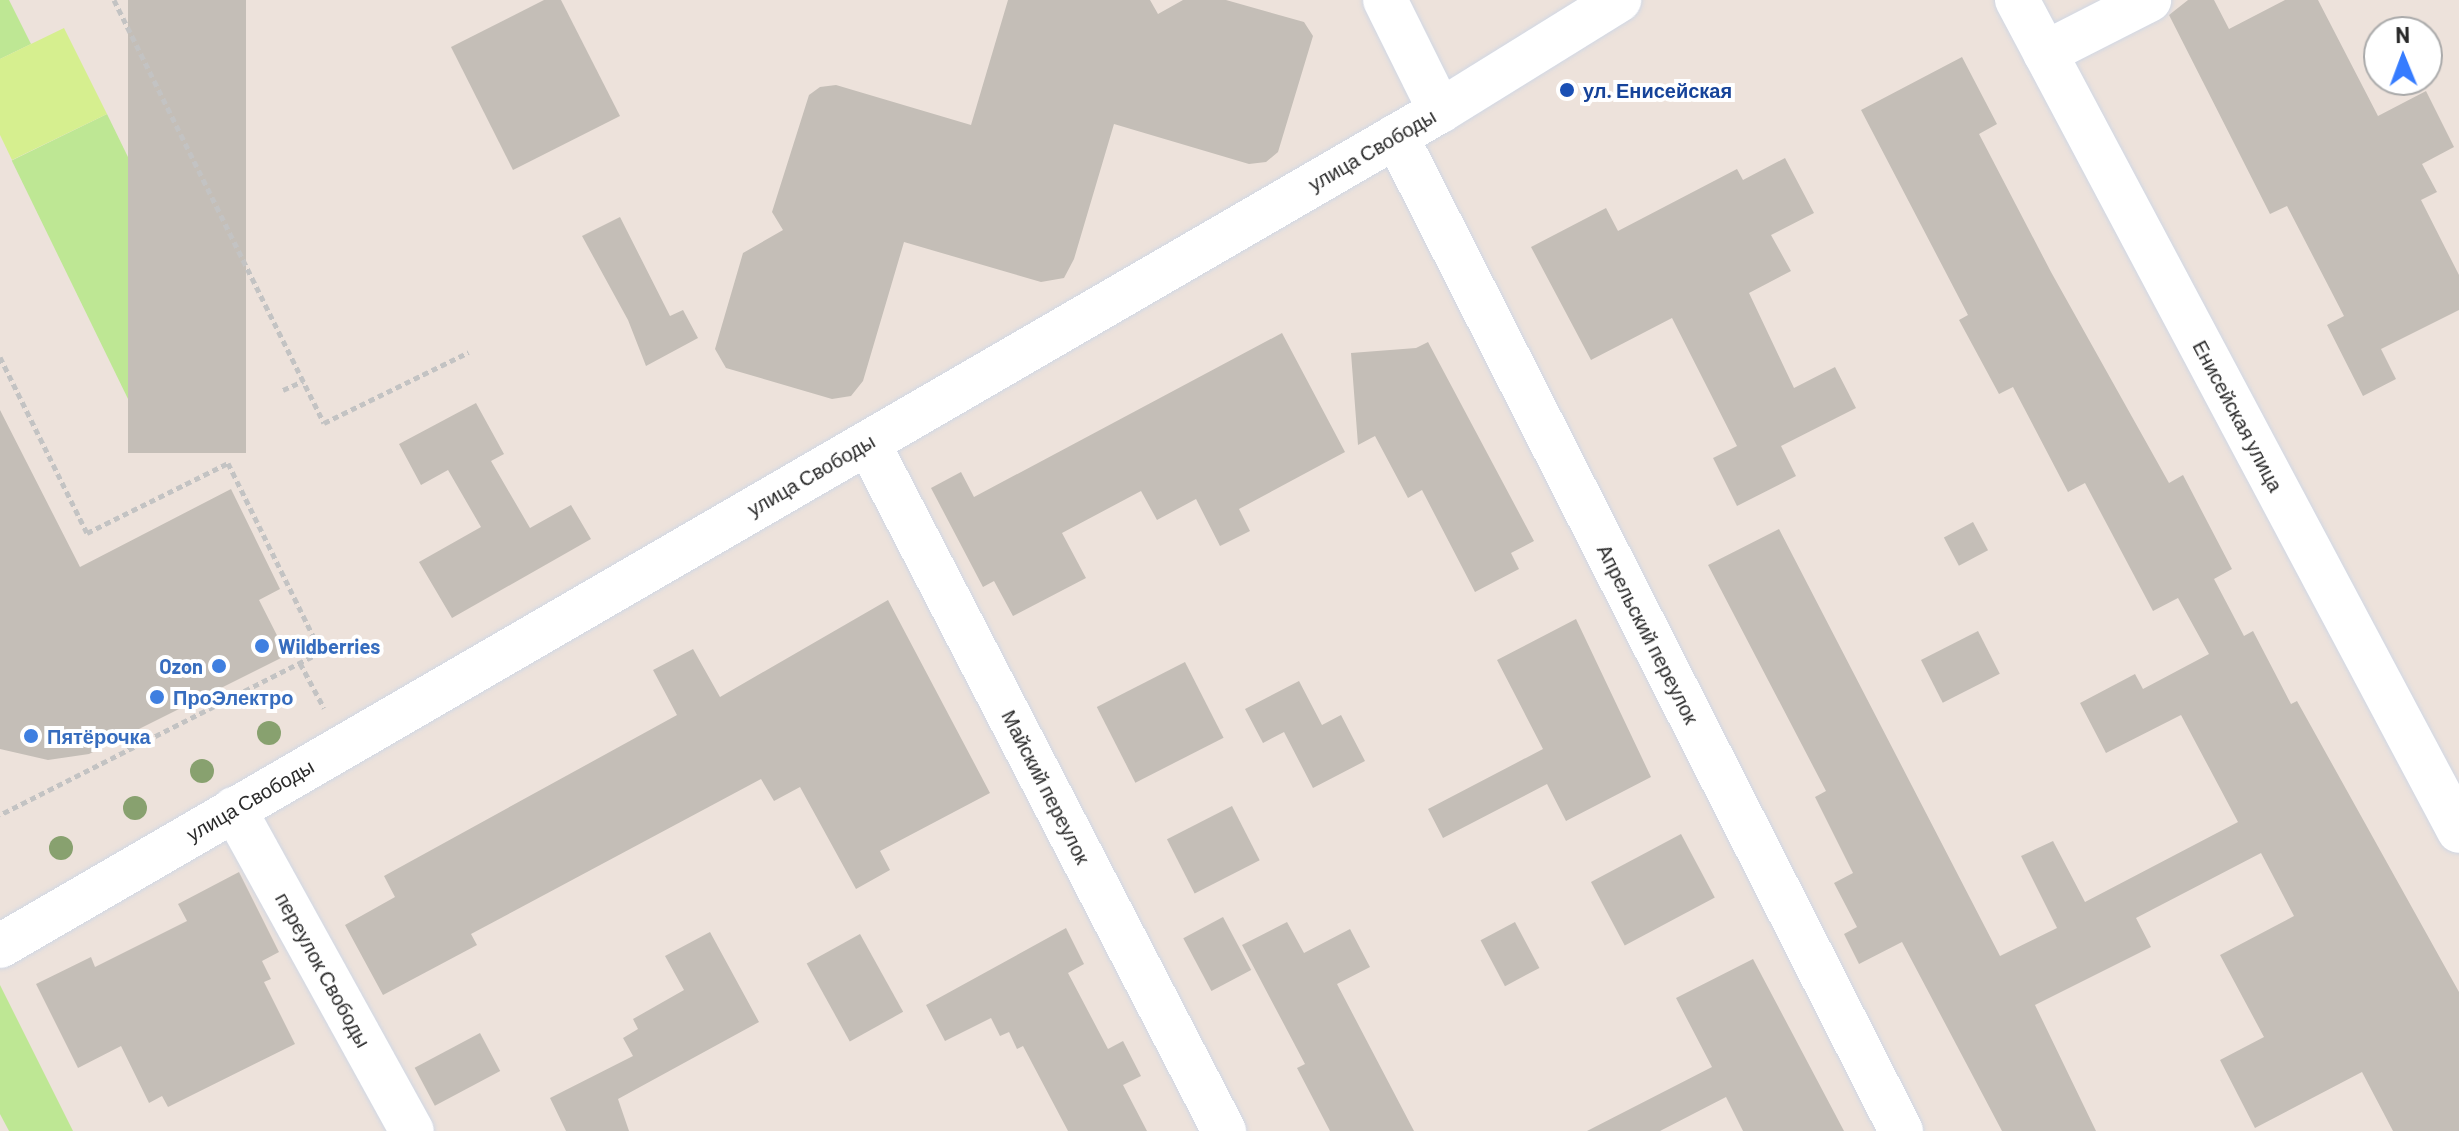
<!DOCTYPE html>
<html>
<head>
<meta charset="utf-8">
<style>
	body { margin:0 }
	#map { position:relative; width:2459px; height:1131px; overflow:hidden; background:#ede2db; font-family:Barlow,sans-serif }
	div>[style] { position:absolute }
	.green>* { inset:0; background:#bee794; transform-origin:0 0 }
	.pitch>* { inset:0; background:#d6ef8f }
	.building>* { inset:0; background:#c4beb7; transform-origin:0 0 }
	.path>* { height:5px; margin-top:-2.5px; transform-origin:0; background:repeating-linear-gradient(90deg,#c3c3c3 0 6px,transparent 0 10px) }
	.roads { filter:drop-shadow(0 0 2px #d0d7e4) drop-shadow(0 0 2px #d0d7e4) }
	.minor>* { height:44px; margin:-22px; padding:0 22px; transform-origin:22px; border-radius:22px; background:#fff }
	.trees>* { width:24px; height:24px; margin:-12px; border-radius:50%; background:#88a16f }
	.dots>* { width:22px; height:22px; translate:-50% -50%; box-sizing:border-box; border:4px solid #fff; border-radius:50% }
	span { translate:-50% -50%; white-space:nowrap; text-align:center; line-height:1.15; -webkit-text-stroke:8px #fff; paint-order:stroke }
	.transit-label { font-size:20px; color:#164399; font-weight:700 }
	.left { translate:0 -50%; text-align:left }
	.street-label { font-size:20px; color:#2a2a2a }
	.shop-label { font-size:20px; color:#366cbe; font-weight:700 }
	.right { translate:-100% -50%; text-align:right }
	.north { position:absolute; left:2363px; top:16px; width:80px; height:80px; box-sizing:border-box; background:#fff; border:2px solid #aaa; border-radius:50%; rotate:359deg; font-size:22px; font-weight:700; line-height:32px; text-align:center; color:#2a2a2a }
	.north::after { content:''; display:block; margin:auto; width:28px; height:36px; background:#367cff; clip-path:polygon(50% 0,100% 100%,50% 72%,0 100%) }
</style>
</head>
<body>
<div id="map">
	<div class="green">
		<div style="clip-path:polygon(0 0,9px 0,31px 44px,0 59px)"></div>
		<div style="left:107px;top:114px;width:277px;height:106px;rotate:64deg"></div>
		<div style="clip-path:polygon(0 985px,73px 1131px,9px 1131px,0 1114px)"></div>
	</div>
	<div class="pitch">
		<div style="clip-path:polygon(64px 28px,107px 114px,12px 160px,0 135px,0 59px)"></div>
	</div>
	<div class="building">
		<div style="left:128px;top:0;width:118px;height:453px"></div>
		<div style="clip-path:polygon(544px 0,561px 0,620px 116px,513px 170px,451px 47px)"></div>
		<div style="clip-path:polygon(1008px 0,1150px 0,1158px 14px,1183px 0,1226px 0,1304px 22px,1313px 36px,1278px 152px,1266px 162px,1249px 164px,1114px 124px,1074px 259px,1064px 278px,1041px 282px,904px 242px,863px 381px,851px 396px,832px 399px,726px 368px,715px 349px,743px 253px,783px 230px,772px 212px,809px 95px,820px 87px,836px 85px,971px 125px)"></div>
		<div style="clip-path:polygon(2188px 0,2214px 0,2229px 29px,2285px 0,2318px 0,2378px 116px,2426px 91px,2454px 147px,2422px 164px,2437px 192px,2421px 200px,2459px 275px,2459px 310px,2381px 349px,2396px 379px,2363px 396px,2327px 325px,2344px 316px,2287px 206px,2270px 214px,2169px 15px)"></div>
		<div style="clip-path:polygon(1962px 57px,1997px 124px,1979px 134px,2051px 272px,2169px 483px,2183px 475px,2232px 569px,2214px 579px,2244px 636px,2253px 631px,2291px 704px,2297px 701px,2459px 992px,2459px 1131px,2393px 1131px,2362px 1072px,2255px 1128px,2220px 1060px,2264px 1037px,2220px 955px,2294px 916px,2261px 853px,2136px 918px,2151px 947px,2035px 1005px,2096px 1131px,2002px 1131px,1902px 942px,1859px 964px,1844px 934px,1857px 927px,1834px 883px,1853px 873px,1815px 797px,1826px 791px,1708px 565px,1779px 529px,2000px 956px,2057px 928px,2021px 856px,2053px 841px,2085px 902px,2238px 822px,2181px 715px,2106px 753px,2080px 703px,2135px 674px,2143px 689px,2209px 654px,2178px 598px,2153px 611px,2085px 483px,2068px 492px,2013px 387px,1999px 394px,1959px 320px,1968px 315px,1861px 110px)"></div>
		<div style="clip-path:polygon(1785px 158px,1814px 213px,1771px 235px,1791px 271px,1749px 293px,1794px 388px,1835px 367px,1856px 408px,1781px 446px,1796px 476px,1737px 506px,1713px 458px,1737px 446px,1672px 318px,1591px 360px,1531px 247px,1606px 208px,1618px 231px,1737px 169px,1743px 180px)"></div>
		<div style="clip-path:polygon(620px 217px,670px 316px,683px 310px,698px 338px,646px 366px,628px 320px,582px 236px)"></div>
		<div style="clip-path:polygon(1282px 333px,1345px 452px,1239px 509px,1250px 531px,1220px 546px,1196px 499px,1157px 520px,1141px 491px,1062px 533px,1086px 578px,1013px 616px,994px 581px,983px 587px,931px 488px,961px 472px,974px 497px)"></div>
		<div style="clip-path:polygon(1428px 342px,1534px 541px,1511px 553px,1519px 569px,1475px 592px,1422px 490px,1408px 498px,1375px 436px,1358px 445px,1351px 353px,1416px 348px)"></div>
		<div style="clip-path:polygon(476px 403px,504px 454px,491px 461px,530px 528px,571px 505px,591px 539px,452px 618px,419px 562px,481px 527px,448px 470px,421px 485px,399px 444px)"></div>
		<div style="clip-path:polygon(0 410px,80px 567px,231px 489px,280px 589px,259px 600px,287px 655px,89px 754px,48px 760px,0 749px)"></div>
		<div style="left:1973px;top:522px;width:32px;height:33px;rotate:62deg"></div>
		<div style="clip-path:polygon(888px 600px,990px 793px,880px 851px,890px 870px,856px 889px,800px 787px,774px 801px,761px 779px,471px 934px,477px 945px,383px 995px,345px 925px,395px 897px,384px 876px,677px 715px,653px 670px,693px 649px,720px 697px)"></div>
		<div style="clip-path:polygon(1576px 619px,1651px 777px,1566px 821px,1547px 784px,1443px 838px,1428px 809px,1543px 749px,1497px 660px)"></div>
		<div style="left:1978px;top:631px;width:48px;height:64px;rotate:63deg"></div>
		<div style="left:1185px;top:662px;width:85px;height:99px;rotate:63deg"></div>
		<div style="clip-path:polygon(1299px 681px,1322px 725px,1341px 715px,1365px 761px,1313px 788px,1284px 732px,1263px 743px,1245px 709px)"></div>
		<div style="left:1232px;top:806px;width:61px;height:73px;rotate:63deg"></div>
		<div style="left:1681px;top:834px;width:72px;height:102px;rotate:62deg"></div>
		<div style="clip-path:polygon(239px 872px,279px 952px,262px 961px,271px 979px,264px 982px,295px 1044px,168px 1107px,162px 1096px,149px 1103px,121px 1046px,78px 1068px,36px 984px,91px 957px,95px 967px,187px 921px,178px 904px)"></div>
		<div style="left:1223px;top:917px;width:60px;height:45px;rotate:62deg"></div>
		<div style="clip-path:polygon(1287px 922px,1304px 953px,1350px 929px,1370px 967px,1337px 984px,1414px 1131px,1330px 1131px,1297px 1068px,1305px 1064px,1242px 945px)"></div>
		<div style="left:1515px;top:922px;width:52px;height:39px;rotate:62deg"></div>
		<div style="clip-path:polygon(1066px 928px,1084px 964px,1068px 973px,1108px 1049px,1123px 1041px,1141px 1076px,1123px 1085px,1147px 1131px,1068px 1131px,1023px 1046px,1017px 1049px,1009px 1032px,1000px 1036px,991px 1018px,945px 1041px,926px 1005px)"></div>
		<div style="clip-path:polygon(710px 932px,759px 1022px,618px 1099px,629px 1131px,566px 1131px,550px 1098px,633px 1056px,623px 1038px,638px 1029px,633px 1019px,684px 990px,665px 956px)"></div>
		<div style="left:860px;top:934px;width:89px;height:61px;rotate:61deg"></div>
		<div style="clip-path:polygon(1753px 959px,1844px 1131px,1743px 1131px,1726px 1097px,1660px 1131px,1587px 1131px,1712px 1067px,1676px 998px)"></div>
		<div style="left:480px;top:1033px;width:43px;height:74px;rotate:62deg"></div>
	</div>
	<div class="path">
		<div style="left:114px;top:0;width:472px;rotate:63.6deg"></div>
		<div style="left:324px;top:423px;width:161px;rotate:-26.1deg"></div>
		<div style="left:0;top:357px;width:196px;rotate:63.7deg"></div>
		<div style="left:87px;top:533px;width:157px;rotate:-26.4deg"></div>
		<div style="left:228px;top:463px;width:211px;rotate:63.8deg"></div>
		<div style="left:321px;top:652px;width:360px;rotate:153.1deg"></div>
		<div style="left:283px;top:390px;width:22px;rotate:-24deg"></div>
		<div style="left:300px;top:663px;width:51px;rotate:61.9deg"></div>
	</div>
	<div class="roads">
		<div class="minor">
			<div style="left:1385px;top:0;width:124px;rotate:63.6deg"></div>
			<div style="left:2017px;top:0;width:941px;rotate:61.99deg"></div>
			<div style="left:2045px;top:53px;width:117px;rotate:-27deg"></div>
			<div style="left:1396px;top:136px;width:1116px;rotate:63.09deg"></div>
			<div style="left:868px;top:443px;width:775px;rotate:62.64deg"></div>
			<div style="left:234px;top:809px;width:368px;rotate:61.1deg"></div>
			<div style="left:0;top:946px;width:1665px;rotate:-30.11deg"></div>
			<div style="left:1440px;top:111px;width:211px;rotate:-31.8deg"></div>
		</div>
	</div>
	<div class="trees">
		<div style="left:269px;top:733px"></div>
		<div style="left:202px;top:771px"></div>
		<div style="left:135px;top:808px"></div>
		<div style="left:61px;top:848px"></div>
	</div>
	<div class="dots">
		<div style="left:1567px;top:90px;background:#1a4fb4"></div>
		<div style="left:262px;top:646px;background:#3f7fe0"></div>
		<div style="left:219px;top:666px;background:#3f7fe0"></div>
		<div style="left:157px;top:697px;background:#3f7fe0"></div>
		<div style="left:31px;top:736px;background:#3f7fe0"></div>
	</div>
	<div class="transit-label">
		<span class="left" style="left:1583px;top:90px">ул. Енисейская</span>
	</div>
	<div class="street-label">
		<span style="left:1372px;top:150px;rotate:-30deg">улица Свободы</span>
		<span style="left:2238px;top:416px;rotate:62deg">Енисейская улица</span>
		<span style="left:811px;top:475px;rotate:-30deg">улица Свободы</span>
		<span style="left:1648px;top:634px;rotate:63deg">Апрельский переулок</span>
		<span style="left:1046px;top:787px;rotate:63deg">Майский переулок</span>
		<span style="left:250px;top:800px;rotate:-30deg">улица Свободы</span>
		<span style="left:323px;top:970px;rotate:61deg">переулок Свободы</span>
	</div>
	<div class="shop-label">
		<span class="left" style="left:278px;top:646px">Wildberries</span>
		<span class="right" style="left:203px;top:666px">Ozon</span>
		<span class="left" style="left:173px;top:697px">ПроЭлектро</span>
		<span class="left" style="left:47px;top:736px">Пятёрочка</span>
	</div>
	<div class="north">N</div>
</div>
</body>
</html>
